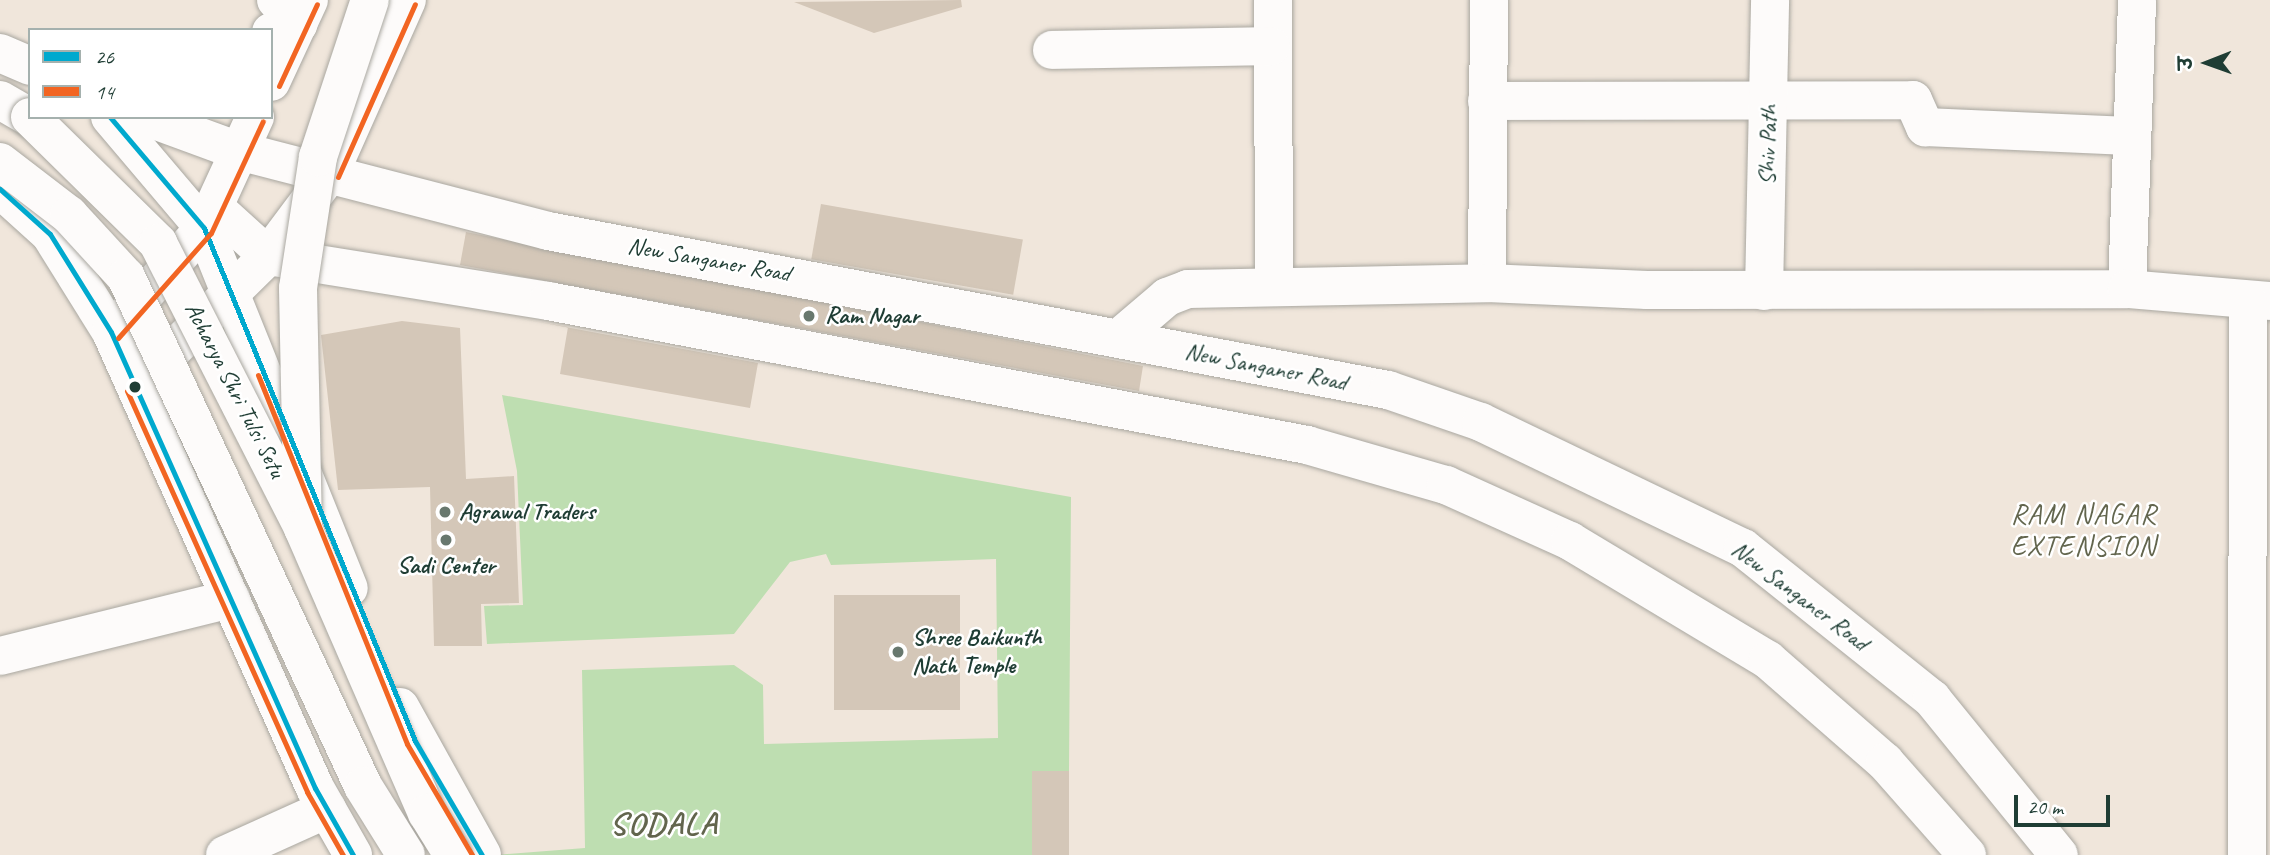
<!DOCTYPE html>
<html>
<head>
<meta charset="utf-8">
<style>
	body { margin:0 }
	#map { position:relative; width:2270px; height:855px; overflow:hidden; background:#f0e6db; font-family:Caveat,"Playpen Sans Deva",sans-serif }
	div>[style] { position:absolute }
	.green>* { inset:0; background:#bedeb1 }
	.building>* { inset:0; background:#d4c7b8; transform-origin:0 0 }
	.roads { filter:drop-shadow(0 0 2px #a9a7a0) drop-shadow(0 0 2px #a9a7a0) }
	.minor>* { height:38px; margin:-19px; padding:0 19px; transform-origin:19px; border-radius:19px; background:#fdfbfa }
	.major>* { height:38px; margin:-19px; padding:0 19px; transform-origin:19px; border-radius:19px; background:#fdfbfa }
	.highway>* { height:38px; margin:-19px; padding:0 19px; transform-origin:19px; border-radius:19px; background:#fdfbfa }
	.bridges { filter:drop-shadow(0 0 2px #a9a7a0) drop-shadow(0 0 2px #a9a7a0) }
	.major-bridge>* { height:38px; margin:-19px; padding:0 19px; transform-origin:19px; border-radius:19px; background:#fdfbfa }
	.highway-bridge>* { height:38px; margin:-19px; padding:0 19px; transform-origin:19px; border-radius:19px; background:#fdfbfa }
	.bus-1>* { height:5px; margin:-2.5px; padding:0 2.5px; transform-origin:2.5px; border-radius:2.5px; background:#00a9ce }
	.bus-2>* { height:5px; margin:-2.5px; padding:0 2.5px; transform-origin:2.5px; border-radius:2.5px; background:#f26522 }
	.dots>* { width:19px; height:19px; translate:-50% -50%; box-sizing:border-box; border:4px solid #fff; border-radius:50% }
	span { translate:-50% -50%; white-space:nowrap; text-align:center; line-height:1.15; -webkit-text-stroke:5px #fff; paint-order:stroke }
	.street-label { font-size:24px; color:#1f3d34 }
	.poi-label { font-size:24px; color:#1f3d34; font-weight:700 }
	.left { translate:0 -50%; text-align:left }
	.quarter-label { font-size:28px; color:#62654d; letter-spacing:2px }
	.district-label { font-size:32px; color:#62654d; font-weight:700; letter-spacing:2px }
	.legend { position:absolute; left:28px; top:28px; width:245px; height:91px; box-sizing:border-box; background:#fff; border:2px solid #a5b1ae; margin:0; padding:9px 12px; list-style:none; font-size:21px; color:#1f3d34 }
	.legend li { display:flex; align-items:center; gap:14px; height:35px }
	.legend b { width:35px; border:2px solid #a5b1ae }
	.north { position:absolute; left:2172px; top:28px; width:70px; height:70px; -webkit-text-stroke:5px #fff; paint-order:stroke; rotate:269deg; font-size:19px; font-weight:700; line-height:28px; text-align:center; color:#1f3d34 }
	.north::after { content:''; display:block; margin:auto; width:24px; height:32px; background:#1f3d34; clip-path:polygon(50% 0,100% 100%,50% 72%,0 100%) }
	.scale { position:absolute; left:2014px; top:795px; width:96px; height:32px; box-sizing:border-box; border:4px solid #1f3d34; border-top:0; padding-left:9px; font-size:21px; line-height:24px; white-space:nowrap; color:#1f3d34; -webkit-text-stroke:5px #fff; paint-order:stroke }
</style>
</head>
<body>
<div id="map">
	<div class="green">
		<div style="clip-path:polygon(502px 395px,1071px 497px,1069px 771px,1032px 772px,1032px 855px,495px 855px,585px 848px,582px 670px,734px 665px,763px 685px,764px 744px,998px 738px,996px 559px,831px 565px,826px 554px,790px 562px,734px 634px,487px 644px,484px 606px,523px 605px,517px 471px)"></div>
	</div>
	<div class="building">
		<div style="clip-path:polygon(961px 0,962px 7px,874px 33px,794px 2px)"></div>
		<div style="left:821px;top:204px;width:205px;height:56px;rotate:10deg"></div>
		<div style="clip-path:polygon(466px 232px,1143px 366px,1139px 391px,460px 265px)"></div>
		<div style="clip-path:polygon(503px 316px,544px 323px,758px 363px,750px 408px,560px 374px,568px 327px)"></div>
		<div style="clip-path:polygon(402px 321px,460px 328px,466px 479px,514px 476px,519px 603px,481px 604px,482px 646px,434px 646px,430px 487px,338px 490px,321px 335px)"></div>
		<div style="left:834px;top:595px;width:126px;height:115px"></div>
		<div style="left:1069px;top:771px;width:84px;height:37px;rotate:90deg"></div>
	</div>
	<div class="roads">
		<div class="minor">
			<div style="left:276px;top:0;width:33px;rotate:47deg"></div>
			<div style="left:1273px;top:0;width:287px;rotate:89.8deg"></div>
			<div style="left:1052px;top:50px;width:219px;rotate:-1deg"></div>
			<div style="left:1487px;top:101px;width:426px;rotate:-0.1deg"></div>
			<div style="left:1913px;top:100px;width:30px;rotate:66deg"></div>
			<div style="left:1925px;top:127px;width:204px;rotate:2.5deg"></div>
			<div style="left:1487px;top:283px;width:283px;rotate:-89.6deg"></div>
			<div style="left:2127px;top:289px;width:289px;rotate:-88deg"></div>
			<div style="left:1764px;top:291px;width:291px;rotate:-88.8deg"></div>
			<div style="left:1119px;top:338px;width:63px;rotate:-40.5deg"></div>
			<div style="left:1167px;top:297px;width:22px;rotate:-21deg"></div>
			<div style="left:1188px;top:289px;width:299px;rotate:-1.1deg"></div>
			<div style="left:1487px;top:283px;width:160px;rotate:2.5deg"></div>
			<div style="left:1647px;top:290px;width:480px;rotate:-0.1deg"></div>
			<div style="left:2127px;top:289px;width:144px;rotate:4.8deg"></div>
			<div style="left:0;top:656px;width:238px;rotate:-13.9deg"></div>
			<div style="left:225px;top:855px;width:112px;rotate:-24.3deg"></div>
			<div style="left:2247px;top:855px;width:554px;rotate:-89.9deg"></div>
		</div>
		<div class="major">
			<div style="left:271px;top:82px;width:90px;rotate:-65.1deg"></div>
			<div style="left:146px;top:117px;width:99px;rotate:20.1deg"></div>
			<div style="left:239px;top:151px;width:319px;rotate:14.5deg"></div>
			<div style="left:548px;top:231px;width:855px;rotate:10.72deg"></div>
			<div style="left:1388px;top:390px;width:98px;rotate:19deg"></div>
			<div style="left:1481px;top:422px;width:291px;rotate:25.7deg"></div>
			<div style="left:1743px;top:548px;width:242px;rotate:38.6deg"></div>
			<div style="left:1932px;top:699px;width:201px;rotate:50.9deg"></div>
			<div style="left:214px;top:207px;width:73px;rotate:42.2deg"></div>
			<div style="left:268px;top:256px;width:284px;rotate:9.1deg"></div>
			<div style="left:548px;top:301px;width:773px;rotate:10.74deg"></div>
			<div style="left:1307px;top:445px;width:145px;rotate:16.1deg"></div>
			<div style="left:1446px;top:485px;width:136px;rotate:24.3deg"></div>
			<div style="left:1570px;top:541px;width:231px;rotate:31deg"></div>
			<div style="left:1768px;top:660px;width:155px;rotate:41.1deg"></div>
			<div style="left:1885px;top:762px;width:124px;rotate:48.6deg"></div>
			<div style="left:117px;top:325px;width:130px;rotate:-48.1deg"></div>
			<div style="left:204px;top:228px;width:122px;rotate:-65.3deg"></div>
			<div style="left:142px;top:380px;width:177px;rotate:-44.5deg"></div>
			<div style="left:268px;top:256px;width:104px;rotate:-53.2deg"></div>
			<div style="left:330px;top:173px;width:189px;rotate:-66deg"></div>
		</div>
		<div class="highway">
			<div style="left:271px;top:32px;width:28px;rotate:-17deg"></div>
			<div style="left:0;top:53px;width:33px;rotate:23deg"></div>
			<div style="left:0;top:100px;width:34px;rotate:30deg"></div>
			<div style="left:110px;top:117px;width:145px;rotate:49.7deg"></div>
			<div style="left:204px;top:228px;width:388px;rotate:68.1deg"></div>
			<div style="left:0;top:189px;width:67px;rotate:42deg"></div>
			<div style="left:50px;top:234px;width:115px;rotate:58.1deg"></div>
			<div style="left:111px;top:332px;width:500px;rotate:65.9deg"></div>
			<div style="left:315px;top:788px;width:77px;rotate:60.4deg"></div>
			<div style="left:400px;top:707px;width:169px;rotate:61deg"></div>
		</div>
	</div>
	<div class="bridges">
		<div class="major-bridge">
			<div style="left:303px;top:528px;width:240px;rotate:-91.2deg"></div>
			<div style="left:298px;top:288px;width:133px;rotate:-81.3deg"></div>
			<div style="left:318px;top:157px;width:165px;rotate:-71.7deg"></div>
		</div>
		<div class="highway-bridge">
			<div style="left:30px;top:117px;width:180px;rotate:44.5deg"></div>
			<div style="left:158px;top:243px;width:320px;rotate:63deg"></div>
			<div style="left:303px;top:528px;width:311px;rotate:66.5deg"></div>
			<div style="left:427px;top:813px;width:49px;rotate:58.2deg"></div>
			<div style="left:0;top:162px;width:87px;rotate:37.5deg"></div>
			<div style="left:69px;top:215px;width:84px;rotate:47.4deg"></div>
			<div style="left:126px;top:277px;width:561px;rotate:65.03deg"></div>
			<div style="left:363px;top:786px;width:81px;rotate:58.1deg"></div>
		</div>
	</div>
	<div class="bus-1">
		<div style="left:110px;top:117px;width:145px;rotate:49.7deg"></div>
		<div style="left:204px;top:228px;width:555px;rotate:67.64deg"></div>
		<div style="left:415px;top:741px;width:132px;rotate:59.6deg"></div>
		<div style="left:0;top:189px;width:67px;rotate:42deg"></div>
		<div style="left:50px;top:234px;width:115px;rotate:58.1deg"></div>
		<div style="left:111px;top:332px;width:500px;rotate:65.9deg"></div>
		<div style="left:315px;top:788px;width:77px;rotate:60.4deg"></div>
	</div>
	<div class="bus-2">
		<div style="left:279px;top:86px;width:90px;rotate:-65.1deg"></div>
		<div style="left:338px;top:177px;width:189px;rotate:-66deg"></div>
		<div style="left:118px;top:338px;width:140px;rotate:-48.5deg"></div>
		<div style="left:211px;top:233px;width:123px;rotate:-65.1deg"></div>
		<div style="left:258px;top:375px;width:398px;rotate:68deg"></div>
		<div style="left:407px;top:744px;width:129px;rotate:59.6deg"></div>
		<div style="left:127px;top:391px;width:440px;rotate:65.8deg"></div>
		<div style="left:307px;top:792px;width:73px;rotate:60.3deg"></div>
	</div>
	<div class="dots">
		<div style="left:809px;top:316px;background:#68786e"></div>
		<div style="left:135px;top:387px;background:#1f3d34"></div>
		<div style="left:445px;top:512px;background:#68786e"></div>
		<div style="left:446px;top:540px;background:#68786e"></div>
		<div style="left:898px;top:652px;background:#68786e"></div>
	</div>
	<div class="street-label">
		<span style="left:1768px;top:145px;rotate:-88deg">Shiv Path</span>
		<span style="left:709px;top:260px;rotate:10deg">New Sanganer Road</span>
		<span style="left:1266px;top:367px;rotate:11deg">New Sanganer Road</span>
		<span style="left:235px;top:390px;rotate:63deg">Acharya Shri Tulsi Setu</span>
		<span style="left:1800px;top:596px;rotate:37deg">New Sanganer Road</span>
	</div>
	<div class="poi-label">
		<span class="left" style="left:825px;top:316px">Ram Nagar</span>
		<span class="left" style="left:459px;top:512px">Agrawal Traders</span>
		<span style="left:446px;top:566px">Sadi Center</span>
		<span class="left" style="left:912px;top:652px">Shree Baikunth<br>Nath Temple</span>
	</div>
	<div class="quarter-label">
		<span style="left:2084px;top:530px">RAM NAGAR<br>EXTENSION</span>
	</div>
	<div class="district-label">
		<span style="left:664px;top:824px">SODALA</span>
	</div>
	<ul class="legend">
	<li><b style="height:9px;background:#00a9ce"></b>26</li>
	<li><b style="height:9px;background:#f26522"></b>14</li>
	</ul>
	<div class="north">उ</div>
	<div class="scale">20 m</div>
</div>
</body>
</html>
